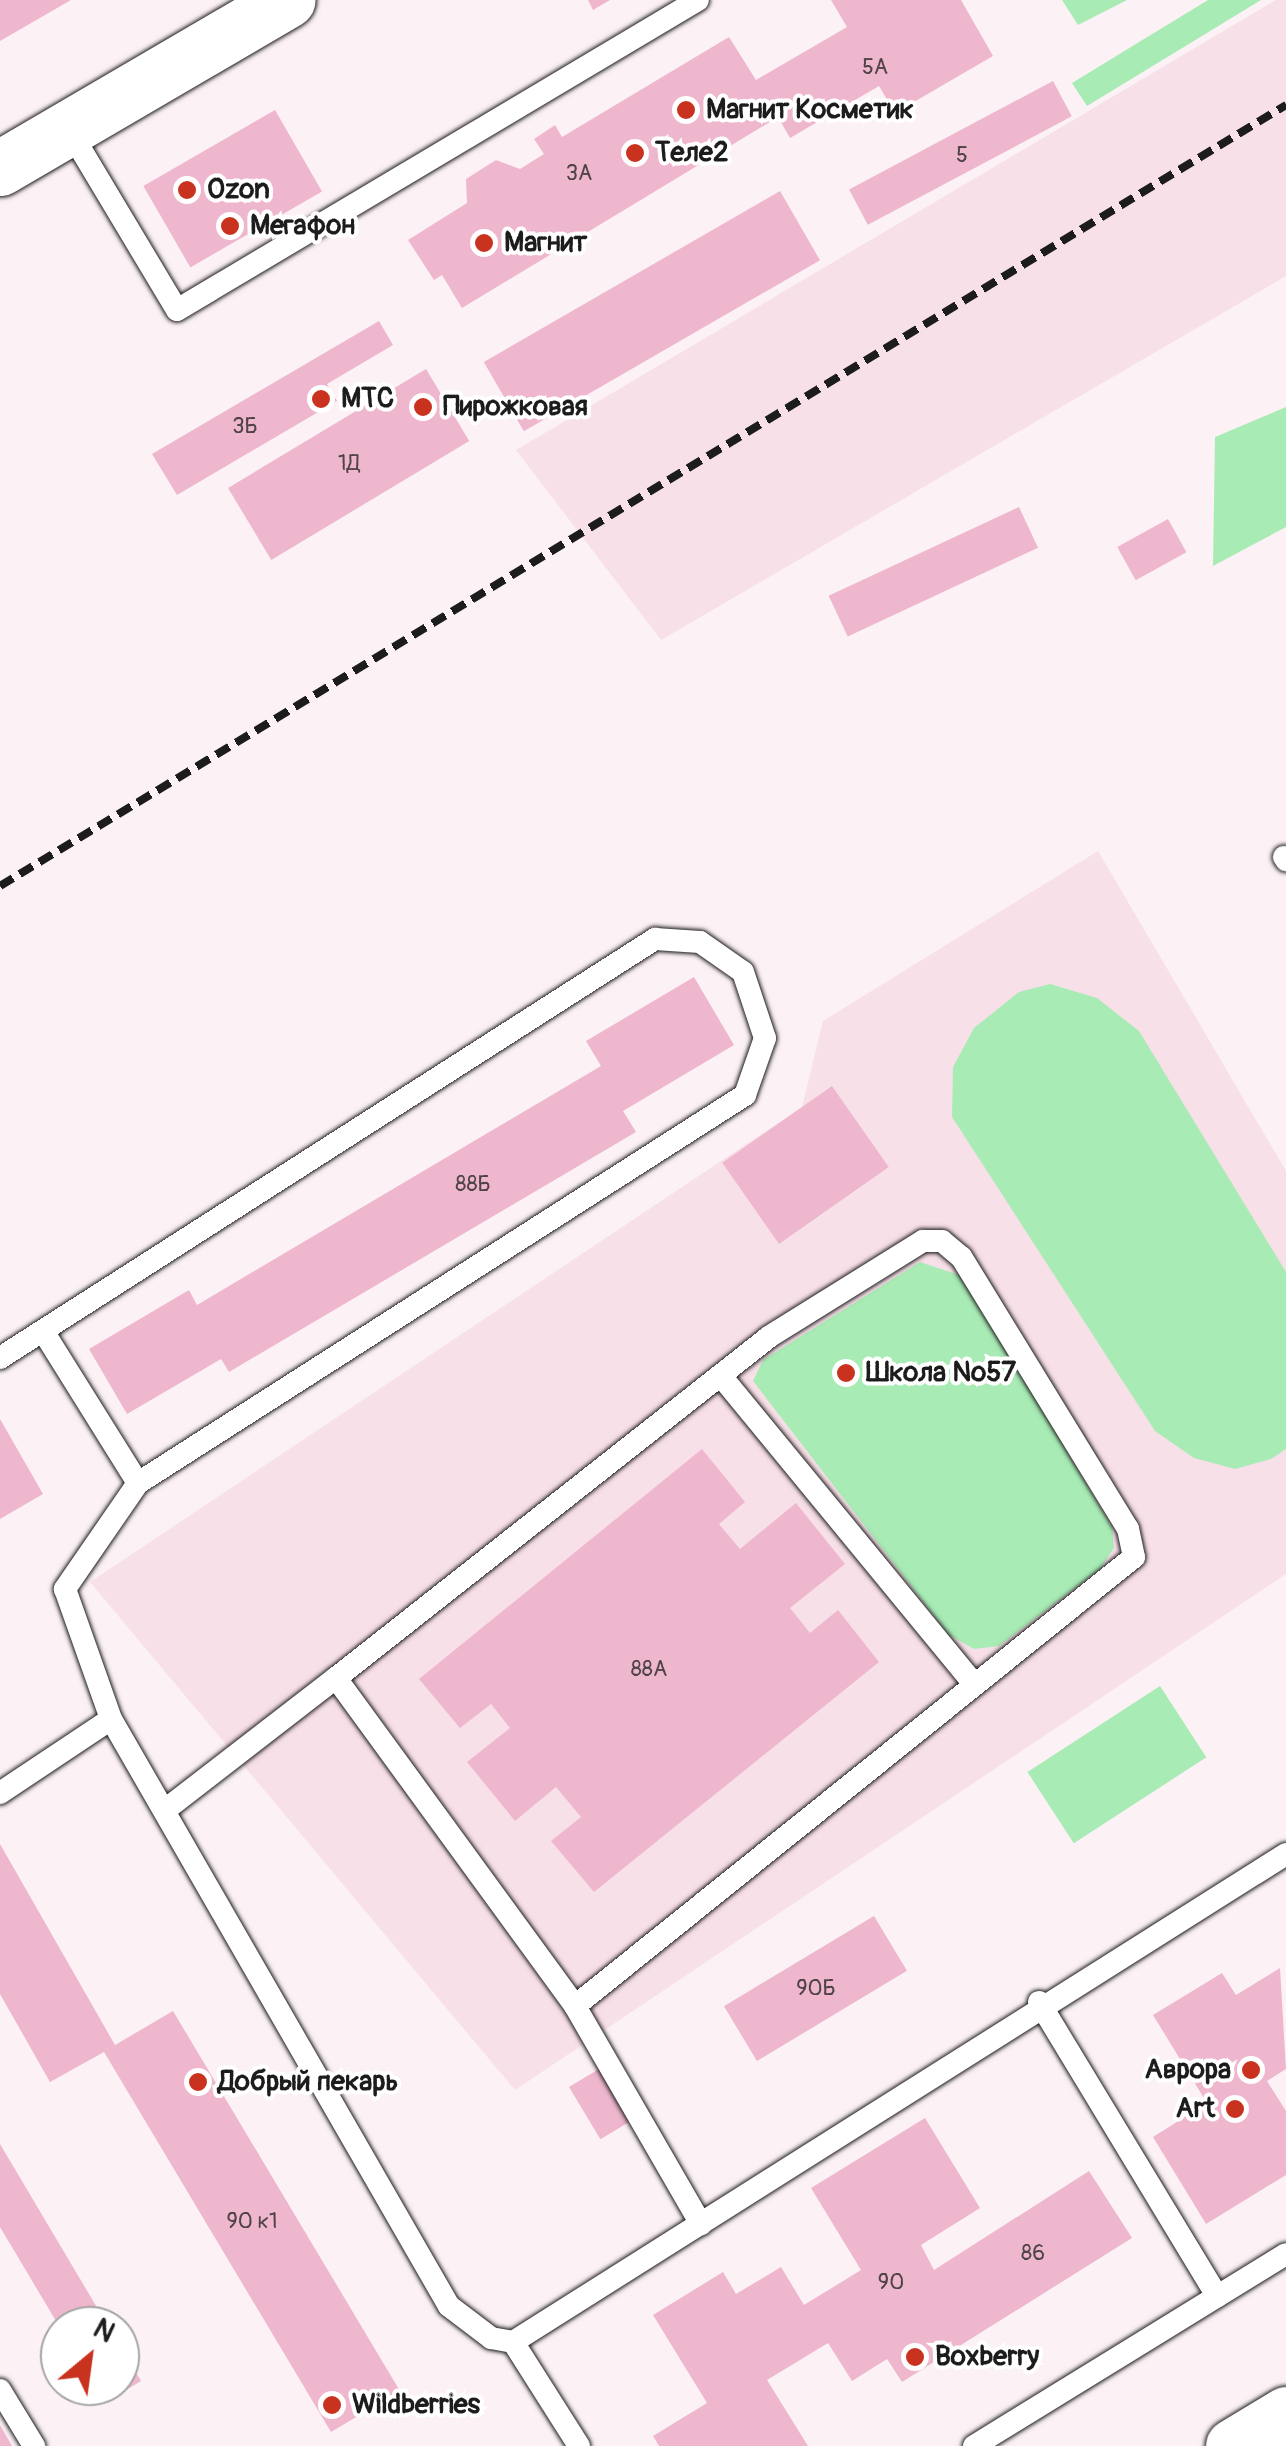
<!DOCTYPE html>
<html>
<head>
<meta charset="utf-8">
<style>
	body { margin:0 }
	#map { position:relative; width:1286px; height:2446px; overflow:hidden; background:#fcf1f5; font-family:Pangolin,sans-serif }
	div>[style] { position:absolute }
	.built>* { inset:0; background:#f8e0e9 }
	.green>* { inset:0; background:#a8ebb5; transform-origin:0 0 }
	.building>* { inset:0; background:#eeb7cd; transform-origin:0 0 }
	.roads { filter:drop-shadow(0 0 2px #1c1c1c) drop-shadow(0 0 2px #1c1c1c) }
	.service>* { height:22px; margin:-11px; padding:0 11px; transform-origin:11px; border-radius:11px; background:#fff }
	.primary>* { height:55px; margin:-27.5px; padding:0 27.5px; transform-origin:27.5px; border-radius:27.5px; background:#fff }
	.rail>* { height:8px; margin-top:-4px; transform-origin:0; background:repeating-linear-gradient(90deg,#1c1c1c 0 15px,transparent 0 23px) }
	.dots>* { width:28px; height:28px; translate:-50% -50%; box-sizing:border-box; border:5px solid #fff; border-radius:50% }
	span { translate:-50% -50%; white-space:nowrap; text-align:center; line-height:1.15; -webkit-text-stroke:8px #fff; paint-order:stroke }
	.number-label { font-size:22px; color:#504348 }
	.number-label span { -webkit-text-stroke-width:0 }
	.poi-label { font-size:28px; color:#1c1c1c; font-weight:700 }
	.left { translate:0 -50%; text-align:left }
	.right { translate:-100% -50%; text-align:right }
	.north { position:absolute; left:40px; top:2306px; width:100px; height:100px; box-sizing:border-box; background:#fff; border:2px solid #a4a4a4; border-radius:50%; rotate:29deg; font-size:28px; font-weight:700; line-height:40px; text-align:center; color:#1c1c1c }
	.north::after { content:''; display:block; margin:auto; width:35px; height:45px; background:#c8321e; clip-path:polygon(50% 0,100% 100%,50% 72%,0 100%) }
</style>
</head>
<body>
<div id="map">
	<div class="built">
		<div style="clip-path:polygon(1276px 0,1286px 0,1286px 276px,661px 640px,516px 450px)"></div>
		<div style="clip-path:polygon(1098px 851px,1286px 1171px,1286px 1574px,515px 2090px,90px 1582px,802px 1107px,823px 1021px)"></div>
	</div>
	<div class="green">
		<div style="clip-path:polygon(1062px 0,1127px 0,1078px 25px)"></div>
		<div style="clip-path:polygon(1208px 0,1261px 0,1087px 106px,1072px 83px)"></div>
		<div style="clip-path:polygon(1286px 407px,1286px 527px,1213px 566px,1215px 437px)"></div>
		<div style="clip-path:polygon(1050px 984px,1097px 998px,1139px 1031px,1286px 1272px,1286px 1449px,1271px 1459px,1235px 1469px,1194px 1458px,1155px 1431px,952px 1117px,953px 1067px,974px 1028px,1019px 992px)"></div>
		<div style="clip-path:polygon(920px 1262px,962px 1276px,1112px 1527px,1114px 1548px,1100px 1569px,999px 1646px,974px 1649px,949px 1635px,753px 1381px,763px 1360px)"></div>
		<div style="left:1160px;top:1686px;width:85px;height:158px;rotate:57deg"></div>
	</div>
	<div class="building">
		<div style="clip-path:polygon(0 0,71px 0,0 41px)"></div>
		<div style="clip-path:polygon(588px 0,610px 0,593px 10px)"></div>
		<div style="clip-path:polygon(831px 0,961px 0,993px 56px,895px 113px,879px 86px,790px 138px,778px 117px,462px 308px,442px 275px,434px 280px,408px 240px,467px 203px,466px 179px,496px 160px,520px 169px,544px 154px,534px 139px,555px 125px,562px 137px,729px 37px,756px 80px,847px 27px)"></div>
		<div style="left:1053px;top:81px;width:40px;height:231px;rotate:62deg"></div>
		<div style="left:275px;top:110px;width:94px;height:152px;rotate:60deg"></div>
		<div style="left:780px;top:191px;width:80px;height:342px;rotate:60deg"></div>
		<div style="clip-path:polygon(379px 321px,393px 345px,327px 384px,337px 401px,177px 495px,152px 454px)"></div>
		<div style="left:426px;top:369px;width:84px;height:231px;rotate:59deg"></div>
		<div style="left:1019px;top:507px;width:45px;height:210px;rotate:65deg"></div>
		<div style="left:1168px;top:519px;width:38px;height:58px;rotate:61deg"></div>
		<div style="clip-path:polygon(694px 977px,734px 1045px,623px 1111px,636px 1132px,229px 1372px,221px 1359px,127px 1414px,89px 1349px,189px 1290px,197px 1305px,601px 1066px,586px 1041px)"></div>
		<div style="left:832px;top:1086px;width:99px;height:134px;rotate:55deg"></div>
		<div style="clip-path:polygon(0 1419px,43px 1494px,0 1519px)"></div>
		<div style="clip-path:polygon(702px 1449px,745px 1502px,719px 1524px,740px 1549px,796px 1503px,845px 1564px,790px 1608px,810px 1633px,838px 1610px,879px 1662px,594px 1892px,551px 1841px,581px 1817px,556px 1787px,515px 1821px,467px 1762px,510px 1728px,491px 1704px,460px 1728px,419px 1679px)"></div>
		<div style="clip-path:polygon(0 1844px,115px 2045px,173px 2011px,400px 2391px,331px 2432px,104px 2052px,50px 2082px,0 1994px)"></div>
		<div style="left:874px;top:1916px;width:64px;height:175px;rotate:59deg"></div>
		<div style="clip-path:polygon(1280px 1968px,1286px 2069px,1267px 2081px,1286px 2111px,1286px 2175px,1206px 2224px,1153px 2137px,1207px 2103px,1153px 2015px,1222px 1973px,1236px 1995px)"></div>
		<div style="left:599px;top:2069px;width:61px;height:35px;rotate:59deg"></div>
		<div style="clip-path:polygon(925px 2118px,980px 2208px,921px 2245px,934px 2270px,1089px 2171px,1132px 2238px,902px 2382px,887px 2359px,852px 2381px,828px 2343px,767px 2380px,808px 2446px,659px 2446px,653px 2436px,707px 2403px,653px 2315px,723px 2272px,736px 2294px,781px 2267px,804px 2305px,861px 2270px,811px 2188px)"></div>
		<div style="clip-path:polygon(0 2144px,108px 2326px,59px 2326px,0 2227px)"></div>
		<div style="clip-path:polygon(120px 2345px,141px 2381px,105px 2403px,95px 2386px,120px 2386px)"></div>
		<div style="clip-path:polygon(0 2425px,12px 2446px,0 2446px)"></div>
	</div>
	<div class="roads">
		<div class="service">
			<div style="left:68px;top:128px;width:212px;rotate:59.1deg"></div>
			<div style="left:177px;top:310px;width:606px;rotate:-30.75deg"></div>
			<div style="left:1284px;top:857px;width:4px;rotate:56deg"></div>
			<div style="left:43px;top:1331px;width:179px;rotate:58deg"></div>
			<div style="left:138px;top:1483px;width:129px;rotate:124.6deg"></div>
			<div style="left:65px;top:1589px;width:138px;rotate:70.5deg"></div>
			<div style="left:111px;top:1719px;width:677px;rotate:60.07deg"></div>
			<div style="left:449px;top:2306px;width:53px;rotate:37.3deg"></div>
			<div style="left:491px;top:2338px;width:22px;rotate:10deg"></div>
			<div style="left:513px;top:2342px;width:914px;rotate:-32.26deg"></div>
			<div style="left:0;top:1358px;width:778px;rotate:-32.61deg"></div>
			<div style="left:655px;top:939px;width:45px;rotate:3.8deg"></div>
			<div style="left:700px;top:942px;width:52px;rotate:34.9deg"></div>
			<div style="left:743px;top:972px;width:70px;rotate:71.6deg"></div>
			<div style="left:765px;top:1038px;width:60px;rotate:109.3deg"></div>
			<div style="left:745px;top:1095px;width:720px;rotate:147.41deg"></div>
			<div style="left:721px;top:1376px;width:397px;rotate:50.6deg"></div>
			<div style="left:0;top:1793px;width:133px;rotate:-33.7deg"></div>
			<div style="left:165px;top:1810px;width:216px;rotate:-37.7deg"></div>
			<div style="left:1039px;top:2002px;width:344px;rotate:58.8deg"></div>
			<div style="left:575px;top:2006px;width:717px;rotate:-38.77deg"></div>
			<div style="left:1134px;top:1557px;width:29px;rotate:-102deg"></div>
			<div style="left:1128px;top:1529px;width:319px;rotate:-121.5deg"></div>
			<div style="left:961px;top:1257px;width:25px;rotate:-140deg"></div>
			<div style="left:942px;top:1241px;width:19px;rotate:180deg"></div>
			<div style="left:923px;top:1241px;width:181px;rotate:148.1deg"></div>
			<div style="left:769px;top:1337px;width:551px;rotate:141.78deg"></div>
			<div style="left:336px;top:1678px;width:406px;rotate:53.9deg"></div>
			<div style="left:575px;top:2006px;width:252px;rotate:60deg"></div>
			<div style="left:513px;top:2342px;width:123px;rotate:57.6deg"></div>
			<div style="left:0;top:2390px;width:66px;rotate:58.7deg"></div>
			<div style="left:974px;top:2446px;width:366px;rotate:-31.6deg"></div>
		</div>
		<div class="primary">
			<div style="left:0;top:168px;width:333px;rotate:-30.3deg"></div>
			<div style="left:1233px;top:2446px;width:62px;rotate:-31.1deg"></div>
		</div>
	</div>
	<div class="rail">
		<div style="left:0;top:886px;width:1505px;rotate:-31.27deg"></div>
	</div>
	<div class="dots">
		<div style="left:686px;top:110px;background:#c8321e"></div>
		<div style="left:635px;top:153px;background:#c8321e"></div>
		<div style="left:187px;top:190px;background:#c8321e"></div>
		<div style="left:230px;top:226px;background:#c8321e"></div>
		<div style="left:484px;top:243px;background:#c8321e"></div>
		<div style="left:321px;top:399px;background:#c8321e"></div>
		<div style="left:423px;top:407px;background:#c8321e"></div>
		<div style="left:846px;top:1373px;background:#c8321e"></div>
		<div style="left:1251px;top:2070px;background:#c8321e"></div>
		<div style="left:198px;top:2082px;background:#c8321e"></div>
		<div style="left:1235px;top:2109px;background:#c8321e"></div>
		<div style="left:915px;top:2357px;background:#c8321e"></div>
		<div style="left:332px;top:2405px;background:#c8321e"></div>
	</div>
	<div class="number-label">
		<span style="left:875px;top:68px">5А</span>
		<span style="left:962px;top:156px">5</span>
		<span style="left:579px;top:174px">3А</span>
		<span style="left:245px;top:427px">3Б</span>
		<span style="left:349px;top:464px">1Д</span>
		<span style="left:473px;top:1185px">88Б</span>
		<span style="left:649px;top:1670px">88А</span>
		<span style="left:816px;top:1989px">90Б</span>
		<span style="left:252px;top:2222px">90 к1</span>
		<span style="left:1033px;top:2254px">86</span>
		<span style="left:891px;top:2283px">90</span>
	</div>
	<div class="poi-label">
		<span class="left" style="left:706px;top:110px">Магнит Косметик</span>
		<span class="left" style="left:655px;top:153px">Теле2</span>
		<span class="left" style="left:207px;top:190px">Ozon</span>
		<span class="left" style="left:250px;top:226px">Мегафон</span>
		<span class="left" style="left:504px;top:243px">Магнит</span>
		<span class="left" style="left:341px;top:399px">МТС</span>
		<span class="left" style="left:443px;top:407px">Пирожковая</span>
		<span class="left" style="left:866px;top:1373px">Школа №57</span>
		<span class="right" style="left:1231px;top:2070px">Аврора</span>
		<span class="left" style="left:218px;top:2082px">Добрый пекарь</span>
		<span class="right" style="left:1215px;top:2109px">Art</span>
		<span class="left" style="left:935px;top:2357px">Boxberry</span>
		<span class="left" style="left:352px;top:2405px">Wildberries</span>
	</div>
	<div class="north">N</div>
</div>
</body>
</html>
